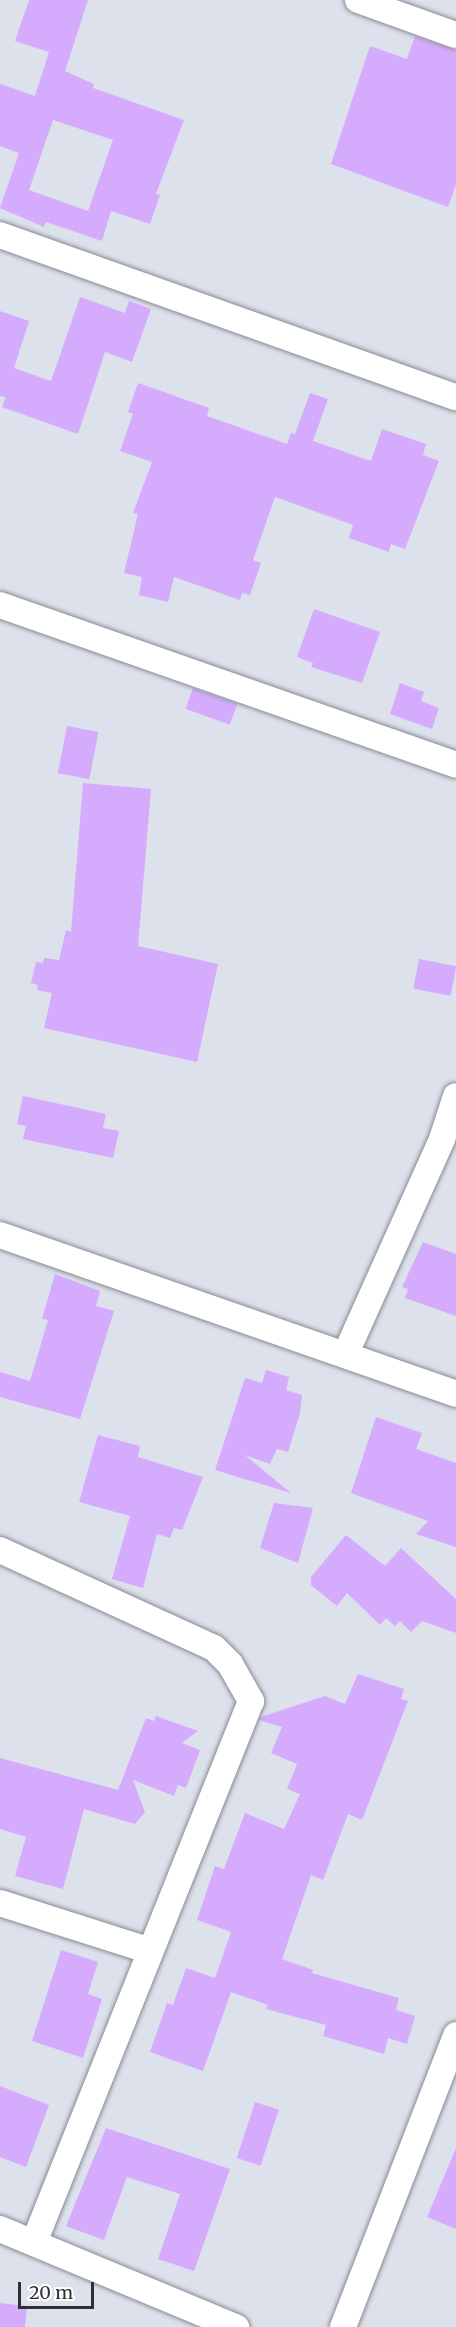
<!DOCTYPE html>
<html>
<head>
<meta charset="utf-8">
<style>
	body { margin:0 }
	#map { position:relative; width:456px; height:2327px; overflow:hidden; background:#dde1eb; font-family:Merriweather,serif }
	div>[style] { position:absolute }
	.building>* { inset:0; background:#d5abfd; transform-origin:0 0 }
	.roads { filter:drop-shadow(0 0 2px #878b94) drop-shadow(0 0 2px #878b94) }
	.minor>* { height:26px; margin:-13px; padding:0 13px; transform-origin:13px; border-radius:13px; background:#fff }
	span { translate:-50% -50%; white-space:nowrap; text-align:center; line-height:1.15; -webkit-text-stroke:4.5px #fff; paint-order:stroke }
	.scale { position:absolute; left:18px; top:2282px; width:76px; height:27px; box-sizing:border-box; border:3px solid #2e2f33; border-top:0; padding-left:8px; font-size:18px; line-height:21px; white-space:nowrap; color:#2e2f33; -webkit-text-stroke:4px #fff; paint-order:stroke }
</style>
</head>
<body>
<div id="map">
	<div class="building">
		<div style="clip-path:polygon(evenodd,29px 0,88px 0,65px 71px,94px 84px,93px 88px,184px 120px,156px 194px,160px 195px,150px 224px,111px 211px,102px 241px,46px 222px,44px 227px,0 208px,19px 153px,0 146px,0 84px,35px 96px,49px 52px,15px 41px,29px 0,53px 120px,113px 140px,88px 211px,29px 190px,53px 120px)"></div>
		<div style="clip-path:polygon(415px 36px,456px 50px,456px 184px,448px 207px,331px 164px,370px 46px,407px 59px)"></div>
		<div style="clip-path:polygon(80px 297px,125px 313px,129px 301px,151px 309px,132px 362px,105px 352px,78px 434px,2px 407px,6px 397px,0 396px,0 311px,29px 321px,14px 368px,51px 381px)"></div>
		<div style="clip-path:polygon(138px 383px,209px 408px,207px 416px,287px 444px,291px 433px,295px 434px,310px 393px,328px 399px,313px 441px,371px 461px,382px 429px,426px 444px,423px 455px,439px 461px,405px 549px,391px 544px,389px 552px,349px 538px,353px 525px,275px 497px,253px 560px,261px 563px,250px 595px,242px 593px,240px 600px,174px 577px,168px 602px,139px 595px,142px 577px,124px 573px,138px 514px,133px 513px,152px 462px,120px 451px,133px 414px,128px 412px)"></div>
		<div style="clip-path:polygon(314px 609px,380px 632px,362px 683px,311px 667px,313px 663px,297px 657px)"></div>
		<div style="clip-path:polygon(400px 683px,424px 692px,421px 701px,439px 708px,432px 729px,390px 714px)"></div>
		<div style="left:193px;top:688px;width:47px;height:22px;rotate:20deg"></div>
		<div style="left:67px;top:726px;width:32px;height:48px;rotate:11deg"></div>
		<div style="clip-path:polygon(83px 783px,151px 789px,138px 946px,218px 964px,197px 1062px,44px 1028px,52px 993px,37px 990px,38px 985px,31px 983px,36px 962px,43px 963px,44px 958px,59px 960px,66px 930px,71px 932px)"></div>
		<div style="left:419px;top:959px;width:38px;height:30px;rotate:11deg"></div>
		<div style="clip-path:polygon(23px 1096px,106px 1114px,103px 1128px,119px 1131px,113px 1158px,23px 1139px,26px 1126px,17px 1124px)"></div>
		<div style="clip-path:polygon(423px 1242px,456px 1254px,456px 1316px,405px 1298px,408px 1289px,402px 1287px)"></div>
		<div style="clip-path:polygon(55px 1274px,100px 1291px,96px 1306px,114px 1311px,80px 1419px,0 1397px,0 1372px,30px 1381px,48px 1320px,42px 1319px)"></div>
		<div style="clip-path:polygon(266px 1370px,289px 1377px,286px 1390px,302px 1395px,300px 1413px,288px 1452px,277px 1449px,270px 1464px,245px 1455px,291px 1493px,215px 1470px,245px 1378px,262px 1383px)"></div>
		<div style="clip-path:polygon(376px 1417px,422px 1433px,416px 1449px,456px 1463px,456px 1547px,416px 1534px,428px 1521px,351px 1493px)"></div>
		<div style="clip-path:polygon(98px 1435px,140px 1446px,138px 1457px,203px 1477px,182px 1530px,174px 1528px,170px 1538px,157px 1534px,143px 1588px,112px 1579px,130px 1516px,79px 1502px)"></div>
		<div style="clip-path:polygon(274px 1503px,313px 1508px,298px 1563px,260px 1548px)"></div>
		<div style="clip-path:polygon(346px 1535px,385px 1566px,401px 1548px,456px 1599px,456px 1633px,422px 1621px,411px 1632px,400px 1621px,395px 1626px,386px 1618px,380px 1625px,347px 1593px,337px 1606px,311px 1585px,311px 1577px)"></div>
		<div style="clip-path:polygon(358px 1674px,404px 1689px,401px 1699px,408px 1701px,362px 1820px,348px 1814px,323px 1880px,311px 1875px,282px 1959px,313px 1970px,312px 1973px,399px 1998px,396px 2010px,415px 2016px,407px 2044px,388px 2038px,384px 2054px,323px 2036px,326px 2025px,266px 2009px,268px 2005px,231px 1992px,203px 2071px,150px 2052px,167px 2003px,173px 2005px,186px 1968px,215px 1978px,231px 1932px,197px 1920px,215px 1866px,224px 1869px,245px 1813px,284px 1829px,300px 1794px,287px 1789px,297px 1764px,271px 1753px,282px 1727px,259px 1720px,261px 1717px,325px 1696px,345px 1704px)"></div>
		<div style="clip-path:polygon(156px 1716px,198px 1731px,182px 1743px,200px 1750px,186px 1788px,178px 1785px,174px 1796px,133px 1780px,145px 1812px,135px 1824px,84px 1809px,63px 1889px,15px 1876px,26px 1837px,0 1829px,0 1758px,118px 1790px,146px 1718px,154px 1721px)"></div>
		<div style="clip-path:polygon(61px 1950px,98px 1962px,88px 1994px,102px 1999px,83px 2058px,32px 2041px)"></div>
		<div style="clip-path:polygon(0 2086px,49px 2105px,26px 2167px,0 2157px)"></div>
		<div style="left:255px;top:2102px;width:25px;height:59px;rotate:18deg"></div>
		<div style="clip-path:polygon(106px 2128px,230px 2169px,194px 2271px,158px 2259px,180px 2194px,127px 2177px,104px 2240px,66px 2226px)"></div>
		<div style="clip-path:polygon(456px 2148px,456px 2229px,427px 2217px)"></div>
		<div style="clip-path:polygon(0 2303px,27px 2306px,25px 2327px,0 2327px)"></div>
	</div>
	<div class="roads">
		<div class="minor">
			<div style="left:358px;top:0;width:104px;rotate:19.7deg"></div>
			<div style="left:0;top:235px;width:484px;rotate:19.6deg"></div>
			<div style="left:0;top:605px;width:483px;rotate:19.3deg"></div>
			<div style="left:0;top:1235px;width:483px;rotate:19.2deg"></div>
			<div style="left:346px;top:1353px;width:235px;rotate:-65.8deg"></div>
			<div style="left:442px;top:1139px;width:45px;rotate:-72deg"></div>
			<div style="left:0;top:1550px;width:235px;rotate:24.6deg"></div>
			<div style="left:214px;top:1648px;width:23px;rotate:45deg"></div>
			<div style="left:230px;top:1664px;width:43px;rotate:60.4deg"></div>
			<div style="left:251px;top:1701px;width:581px;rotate:111.84deg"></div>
			<div style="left:0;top:1903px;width:157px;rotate:17.7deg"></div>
			<div style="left:0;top:2229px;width:256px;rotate:22.6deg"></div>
			<div style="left:343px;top:2327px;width:313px;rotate:-68.8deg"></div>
		</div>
	</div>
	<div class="scale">20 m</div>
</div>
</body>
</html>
